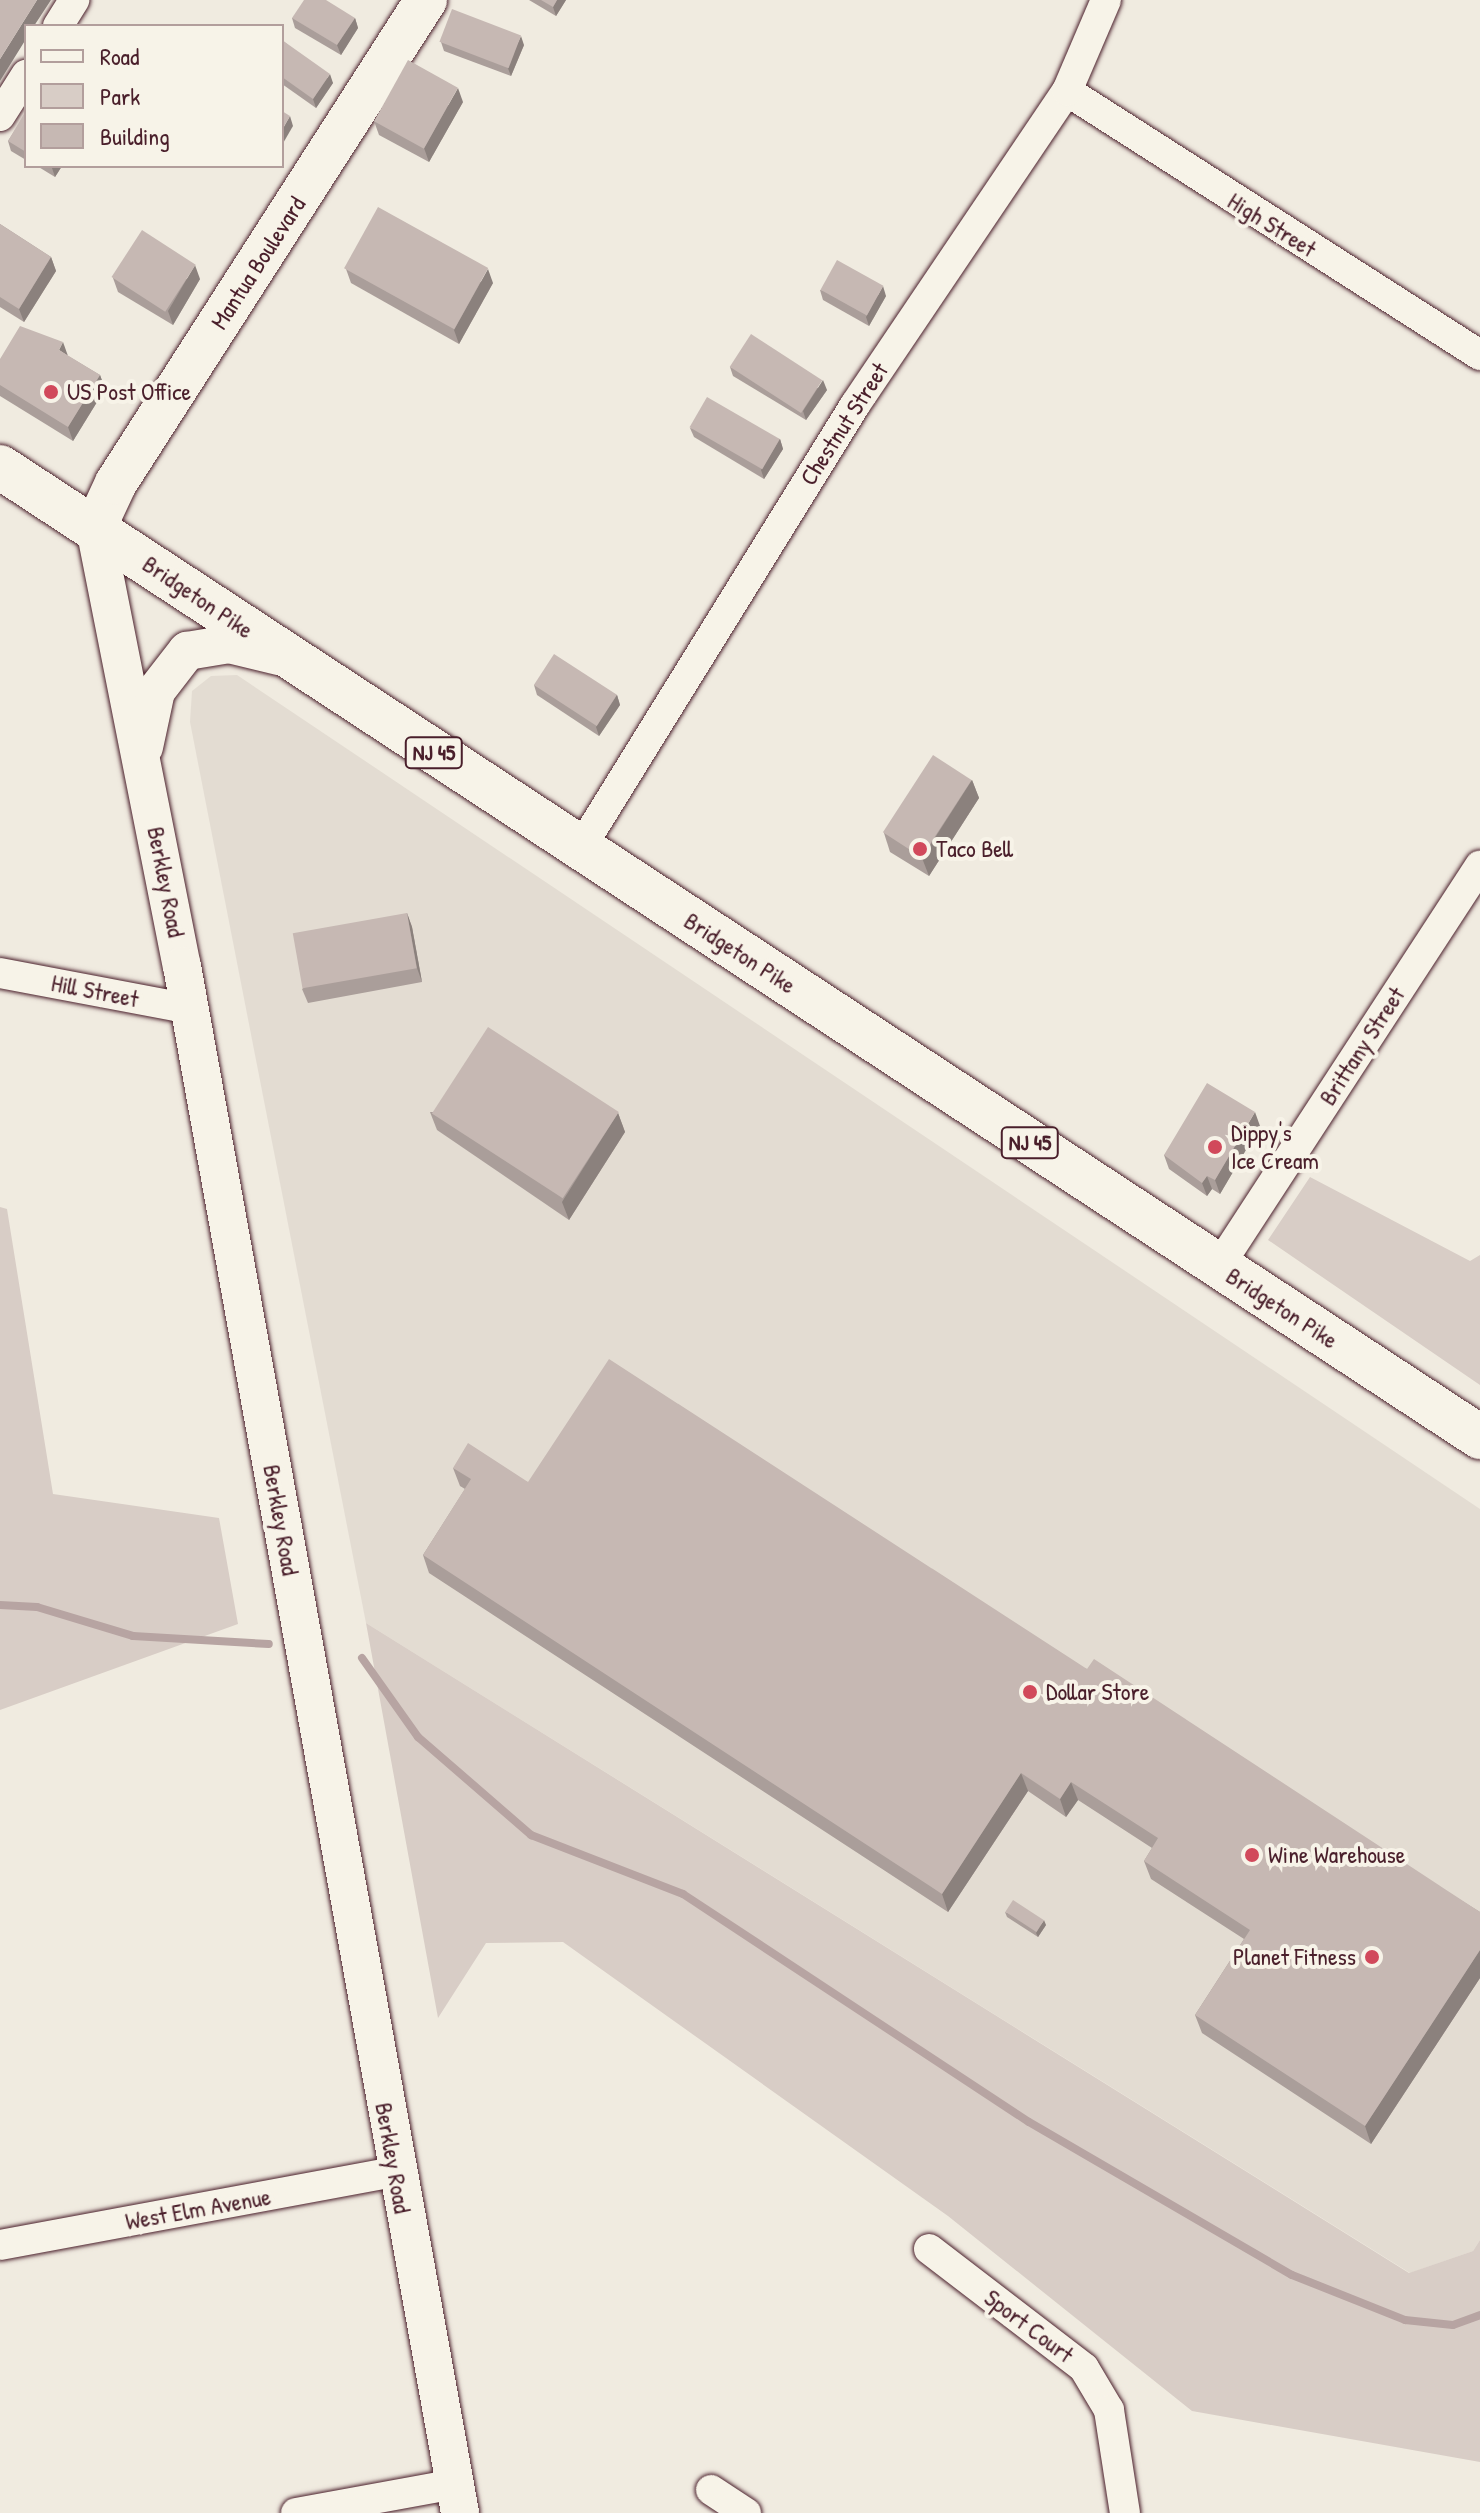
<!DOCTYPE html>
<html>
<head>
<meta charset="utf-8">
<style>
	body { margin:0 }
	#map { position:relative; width:1480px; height:2513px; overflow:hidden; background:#f0ebe0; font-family:"Patrick Hand",sans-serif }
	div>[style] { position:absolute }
	.built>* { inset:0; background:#e3dcd2 }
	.green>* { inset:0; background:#d8cdc6 }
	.stream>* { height:8px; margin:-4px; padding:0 4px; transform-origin:4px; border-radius:4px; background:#b7a4a2 }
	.roads { filter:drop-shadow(0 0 2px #4a1f2b) drop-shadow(0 0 2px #4a1f2b) }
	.minor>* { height:30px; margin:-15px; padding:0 15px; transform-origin:15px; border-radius:15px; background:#f7f3e8 }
	.tertiary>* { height:38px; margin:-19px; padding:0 19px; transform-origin:19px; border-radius:19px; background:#f7f3e8 }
	.secondary>* { height:42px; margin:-21px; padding:0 21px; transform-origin:21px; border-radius:21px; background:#f7f3e8 }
	.primary>* { height:44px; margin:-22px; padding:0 22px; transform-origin:22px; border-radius:22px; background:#f7f3e8 }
	.wall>* { inset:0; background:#aa9e9a }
	.shaded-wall>* { inset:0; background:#8b817d }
	.building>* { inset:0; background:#c6b8b3; transform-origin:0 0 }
	.dots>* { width:22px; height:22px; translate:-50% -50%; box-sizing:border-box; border:4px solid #f7f3e8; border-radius:50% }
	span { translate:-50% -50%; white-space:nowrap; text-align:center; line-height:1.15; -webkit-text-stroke:8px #f7f3e8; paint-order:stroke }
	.shield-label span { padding:2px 6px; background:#f7f3e8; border:2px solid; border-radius:6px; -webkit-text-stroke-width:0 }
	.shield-label { font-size:22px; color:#4a1f2b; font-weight:700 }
	.street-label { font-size:24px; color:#4a1f2b }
	.poi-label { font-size:24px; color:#4a1f2b }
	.left { translate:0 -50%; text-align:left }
	.right { translate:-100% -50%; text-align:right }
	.legend { position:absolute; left:24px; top:24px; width:260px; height:144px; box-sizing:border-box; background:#f7f3e8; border:2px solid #b29e9c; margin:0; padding:10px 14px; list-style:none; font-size:24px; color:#4a1f2b }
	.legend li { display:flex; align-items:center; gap:16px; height:40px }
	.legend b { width:40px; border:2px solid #b29e9c }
</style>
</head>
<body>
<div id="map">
	<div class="built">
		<div style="clip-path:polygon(237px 675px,1480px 1509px,1480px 2240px,1473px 2251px,1410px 2273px,366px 1623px,190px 722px,192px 691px,211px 676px)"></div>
	</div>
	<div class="green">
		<div style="clip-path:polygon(1310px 1177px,1470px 1261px,1480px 1255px,1480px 1385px,1268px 1240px)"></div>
		<div style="clip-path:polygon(0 1207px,7px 1209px,53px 1494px,219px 1518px,238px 1624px,0 1710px)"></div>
		<div style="clip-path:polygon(366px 1623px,1409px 2273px,1473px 2251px,1480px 2240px,1480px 2462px,1192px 2411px,948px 2216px,563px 1942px,486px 1943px,438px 2018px)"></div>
	</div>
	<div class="stream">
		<div style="left:0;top:1605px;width:37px;rotate:3deg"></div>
		<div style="left:37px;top:1607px;width:100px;rotate:16.8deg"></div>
		<div style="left:133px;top:1636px;width:136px;rotate:3.4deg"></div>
		<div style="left:362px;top:1658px;width:97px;rotate:54.7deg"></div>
		<div style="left:418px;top:1737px;width:150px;rotate:40.9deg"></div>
		<div style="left:531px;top:1835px;width:163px;rotate:21.2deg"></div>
		<div style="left:683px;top:1894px;width:414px;rotate:33.4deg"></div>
		<div style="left:1029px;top:2122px;width:304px;rotate:30.2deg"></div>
		<div style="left:1292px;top:2275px;width:122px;rotate:21.7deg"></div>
		<div style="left:1405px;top:2320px;width:48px;rotate:5.9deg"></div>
		<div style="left:1453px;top:2325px;width:29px;rotate:-20deg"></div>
	</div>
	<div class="roads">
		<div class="minor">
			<div style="left:58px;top:26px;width:31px;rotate:-58deg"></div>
			<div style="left:1067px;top:91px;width:490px;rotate:32.6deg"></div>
			<div style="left:0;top:116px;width:49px;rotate:-57.6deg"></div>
			<div style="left:580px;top:849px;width:522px;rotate:-58.23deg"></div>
			<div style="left:855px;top:405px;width:379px;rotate:-56deg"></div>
			<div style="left:1067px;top:91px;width:99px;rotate:-66.8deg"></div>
			<div style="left:0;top:973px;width:193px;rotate:10.7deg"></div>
			<div style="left:1219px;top:1266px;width:478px;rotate:-56.9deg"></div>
			<div style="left:0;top:2245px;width:402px;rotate:-10.5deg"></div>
			<div style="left:929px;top:2249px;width:195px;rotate:37.5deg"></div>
			<div style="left:1084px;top:2368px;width:49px;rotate:59.2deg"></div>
			<div style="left:1109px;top:2410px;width:104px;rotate:81.2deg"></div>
			<div style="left:711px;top:2490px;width:42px;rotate:33.3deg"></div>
			<div style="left:296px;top:2513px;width:162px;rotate:-10.3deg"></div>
		</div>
		<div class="tertiary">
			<div style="left:95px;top:528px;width:447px;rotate:78.8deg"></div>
			<div style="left:182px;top:966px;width:1572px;rotate:79.81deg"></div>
			<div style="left:144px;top:747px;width:57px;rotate:-77.9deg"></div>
			<div style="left:156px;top:691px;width:51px;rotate:-52.2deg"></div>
			<div style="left:187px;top:651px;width:43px;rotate:-9.5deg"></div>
			<div style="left:229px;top:644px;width:51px;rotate:13.5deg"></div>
		</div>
		<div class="secondary">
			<div style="left:95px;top:528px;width:50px;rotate:-65deg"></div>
			<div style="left:116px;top:483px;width:574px;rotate:-57.31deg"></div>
		</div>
		<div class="primary">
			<div style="left:0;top:467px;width:1770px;rotate:33.24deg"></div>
		</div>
	</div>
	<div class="wall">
		<div style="clip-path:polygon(529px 0,566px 0,556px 16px)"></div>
		<div style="clip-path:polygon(292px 18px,355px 18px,358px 28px,341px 55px,295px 28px)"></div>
		<div style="clip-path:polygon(282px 40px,333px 83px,316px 108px,282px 84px)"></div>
		<div style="clip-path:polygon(441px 42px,524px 45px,511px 76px,444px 51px)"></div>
		<div style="clip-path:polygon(463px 102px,429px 162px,379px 135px,374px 121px)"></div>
		<div style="clip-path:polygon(26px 113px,26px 160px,11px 151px,8px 141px)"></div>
		<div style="clip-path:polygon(37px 166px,62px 166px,55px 177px)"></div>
		<div style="clip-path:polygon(0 224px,51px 257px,56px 271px,24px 322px,0 307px)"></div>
		<div style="clip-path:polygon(346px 269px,493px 283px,459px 344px,351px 283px)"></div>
		<div style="clip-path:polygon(113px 278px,200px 279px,173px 325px,118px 292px)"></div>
		<div style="clip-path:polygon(820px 290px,886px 296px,869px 326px,823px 300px)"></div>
		<div style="clip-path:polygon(68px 356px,100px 375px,105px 389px,73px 441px,0 396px,0 359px)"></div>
		<div style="clip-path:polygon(730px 367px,827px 390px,806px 420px,733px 376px)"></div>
		<div style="clip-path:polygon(690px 428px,780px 439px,783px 449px,764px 479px,694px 437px)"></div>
		<div style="clip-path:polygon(534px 685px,617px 695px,620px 705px,599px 736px,537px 695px)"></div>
		<div style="clip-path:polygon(972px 780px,979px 798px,929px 876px,890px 852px,884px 833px)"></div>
		<div style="clip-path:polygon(407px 913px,412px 927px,422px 982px,308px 1003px,302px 989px)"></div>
		<div style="clip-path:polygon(430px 1112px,618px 1113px,625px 1132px,569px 1220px,437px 1130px)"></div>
		<div style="clip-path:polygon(1260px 1126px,1220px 1194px,1212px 1189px,1207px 1196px,1169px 1169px,1164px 1155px)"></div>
		<div style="clip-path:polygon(453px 1468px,528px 1482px,1087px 1669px,1480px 1912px,1480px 1978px,1371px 2144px,1202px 2033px,1195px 2015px,1244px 1939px,1151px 1879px,1144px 1861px,1152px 1848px,1078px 1800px,1066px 1817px,1028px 1791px,948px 1912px,429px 1573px,423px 1555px,465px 1489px,460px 1486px)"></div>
		<div style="clip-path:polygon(1005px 1912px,1046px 1925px,1038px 1937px,1007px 1917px)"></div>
	</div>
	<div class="shaded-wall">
		<div style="clip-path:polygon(37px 0,51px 0,34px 26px,26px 26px,26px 39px,0 81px,0 59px)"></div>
		<div style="clip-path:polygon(557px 0,566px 0,556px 16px,553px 7px)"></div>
		<div style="clip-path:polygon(355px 18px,358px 28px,341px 55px,337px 45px)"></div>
		<div style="clip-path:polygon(521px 36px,524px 45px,511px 76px,507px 66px)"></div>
		<div style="clip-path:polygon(330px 74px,333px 83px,316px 108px,313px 99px)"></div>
		<div style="clip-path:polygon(458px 88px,463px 102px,429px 162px,424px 148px)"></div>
		<div style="clip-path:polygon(290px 116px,293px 126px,282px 145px,282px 130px)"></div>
		<div style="clip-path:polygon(53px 166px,62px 166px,55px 177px,52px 168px)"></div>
		<div style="clip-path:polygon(51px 257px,56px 271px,24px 322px,19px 309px)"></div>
		<div style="clip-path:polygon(195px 265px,200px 279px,173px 325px,168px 311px)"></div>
		<div style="clip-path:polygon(488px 269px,493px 283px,459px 344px,454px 330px)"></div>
		<div style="clip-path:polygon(883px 286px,886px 296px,869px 326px,866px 317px)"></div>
		<div style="clip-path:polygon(63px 342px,68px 356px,59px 350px)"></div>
		<div style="clip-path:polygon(100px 375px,105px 389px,73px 441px,68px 427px)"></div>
		<div style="clip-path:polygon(823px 380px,827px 390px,806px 420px,803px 411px)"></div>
		<div style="clip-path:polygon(780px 439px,783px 449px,764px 479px,761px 470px)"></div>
		<div style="clip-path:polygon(617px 695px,620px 705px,599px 736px,596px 727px)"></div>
		<div style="clip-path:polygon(972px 780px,979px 798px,929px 876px,922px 858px)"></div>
		<div style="clip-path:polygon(407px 913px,412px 927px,422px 982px,417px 968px)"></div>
		<div style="clip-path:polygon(1255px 1112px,1260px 1126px,1220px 1194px,1215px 1180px)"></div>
		<div style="clip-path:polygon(618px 1113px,625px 1132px,569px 1220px,562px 1202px)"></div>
		<div style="clip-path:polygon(1207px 1176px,1212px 1189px,1207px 1196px,1202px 1183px)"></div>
		<div style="clip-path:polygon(1021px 1773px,1028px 1791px,948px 1912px,942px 1894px)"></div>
		<div style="clip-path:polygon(1071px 1782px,1078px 1800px,1066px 1817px,1060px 1799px)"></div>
		<div style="clip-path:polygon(1044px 1920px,1046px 1925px,1038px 1937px,1036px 1933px)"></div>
		<div style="clip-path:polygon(1480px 1950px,1480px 1978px,1371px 2144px,1365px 2126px)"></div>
	</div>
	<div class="building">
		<div style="clip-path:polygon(0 0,37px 0,0 59px)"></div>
		<div style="clip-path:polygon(304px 0,326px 0,355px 18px,337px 45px,292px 18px)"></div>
		<div style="clip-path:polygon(541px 0,557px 0,553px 7px)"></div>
		<div style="left:452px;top:9px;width:74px;height:35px;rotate:21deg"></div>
		<div style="clip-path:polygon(282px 40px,330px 74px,313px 99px,282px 77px)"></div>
		<div style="left:408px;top:60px;width:57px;height:70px;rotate:29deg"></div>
		<div style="clip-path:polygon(282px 111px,290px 116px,282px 130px)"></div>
		<div style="clip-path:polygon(25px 112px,26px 113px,26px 152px,8px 141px)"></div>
		<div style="left:378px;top:207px;width:126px;height:70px;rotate:29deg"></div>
		<div style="clip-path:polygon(0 224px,51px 257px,19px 309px,0 297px)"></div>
		<div style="left:142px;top:230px;width:64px;height:56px;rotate:33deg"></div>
		<div style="left:837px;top:260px;width:53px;height:34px;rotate:29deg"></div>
		<div style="clip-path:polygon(20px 326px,63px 342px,59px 350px,100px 375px,68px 427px,0 385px,0 359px)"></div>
		<div style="left:751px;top:334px;width:85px;height:39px;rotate:33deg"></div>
		<div style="left:707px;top:397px;width:84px;height:35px;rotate:30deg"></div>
		<div style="left:554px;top:654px;width:75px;height:37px;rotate:33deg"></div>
		<div style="left:933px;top:755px;width:46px;height:92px;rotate:33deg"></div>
		<div style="left:407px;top:913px;width:56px;height:116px;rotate:80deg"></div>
		<div style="left:488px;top:1027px;width:156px;height:103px;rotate:33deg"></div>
		<div style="clip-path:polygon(1207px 1083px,1255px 1112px,1215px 1180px,1207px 1176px,1202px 1183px,1164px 1155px)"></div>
		<div style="clip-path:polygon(609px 1359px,1087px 1669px,1094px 1659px,1480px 1912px,1480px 1950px,1365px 2126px,1195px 2015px,1250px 1930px,1144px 1861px,1158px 1838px,1071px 1782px,1060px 1799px,1021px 1773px,942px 1894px,423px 1555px,471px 1479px,453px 1468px,468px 1443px,528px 1482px)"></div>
		<div style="left:1013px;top:1900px;width:37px;height:14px;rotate:33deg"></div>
	</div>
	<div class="dots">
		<div style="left:51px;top:392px;background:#d1495b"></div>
		<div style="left:920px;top:849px;background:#d1495b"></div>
		<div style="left:1215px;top:1147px;background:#d1495b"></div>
		<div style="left:1030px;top:1692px;background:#d1495b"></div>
		<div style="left:1252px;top:1855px;background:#d1495b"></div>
		<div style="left:1372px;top:1957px;background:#d1495b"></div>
	</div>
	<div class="shield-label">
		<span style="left:434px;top:753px">NJ 45</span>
		<span style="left:1030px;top:1143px">NJ 45</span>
	</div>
	<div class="street-label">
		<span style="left:1272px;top:225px;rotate:32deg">High Street</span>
		<span style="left:258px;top:263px;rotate:-57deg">Mantua Boulevard</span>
		<span style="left:844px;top:424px;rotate:-57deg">Chestnut Street</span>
		<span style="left:198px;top:597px;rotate:34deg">Bridgeton Pike</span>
		<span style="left:166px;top:882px;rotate:79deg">Berkley Road</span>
		<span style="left:740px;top:953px;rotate:33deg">Bridgeton Pike</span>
		<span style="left:95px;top:991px;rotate:11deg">Hill Street</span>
		<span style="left:1362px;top:1046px;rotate:-57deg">Brittany Street</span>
		<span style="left:1282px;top:1308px;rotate:33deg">Bridgeton Pike</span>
		<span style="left:281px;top:1520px;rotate:80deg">Berkley Road</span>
		<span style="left:393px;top:2158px;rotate:80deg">Berkley Road</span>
		<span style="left:198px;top:2209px;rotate:-10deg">West Elm Avenue</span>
		<span style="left:1029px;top:2326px;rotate:37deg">Sport Court</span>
	</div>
	<div class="poi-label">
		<span class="left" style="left:67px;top:392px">US Post Office</span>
		<span class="left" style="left:936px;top:849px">Taco Bell</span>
		<span class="left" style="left:1231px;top:1147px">Dippy's<br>Ice Cream</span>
		<span class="left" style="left:1046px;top:1692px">Dollar Store</span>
		<span class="left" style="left:1268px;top:1855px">Wine Warehouse</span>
		<span class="right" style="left:1356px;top:1957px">Planet Fitness</span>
	</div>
	<ul class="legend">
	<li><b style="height:10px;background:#f7f3e8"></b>Road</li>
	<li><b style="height:22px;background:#d8cdc6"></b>Park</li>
	<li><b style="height:22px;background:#c6b8b3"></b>Building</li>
	</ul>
</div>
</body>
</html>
